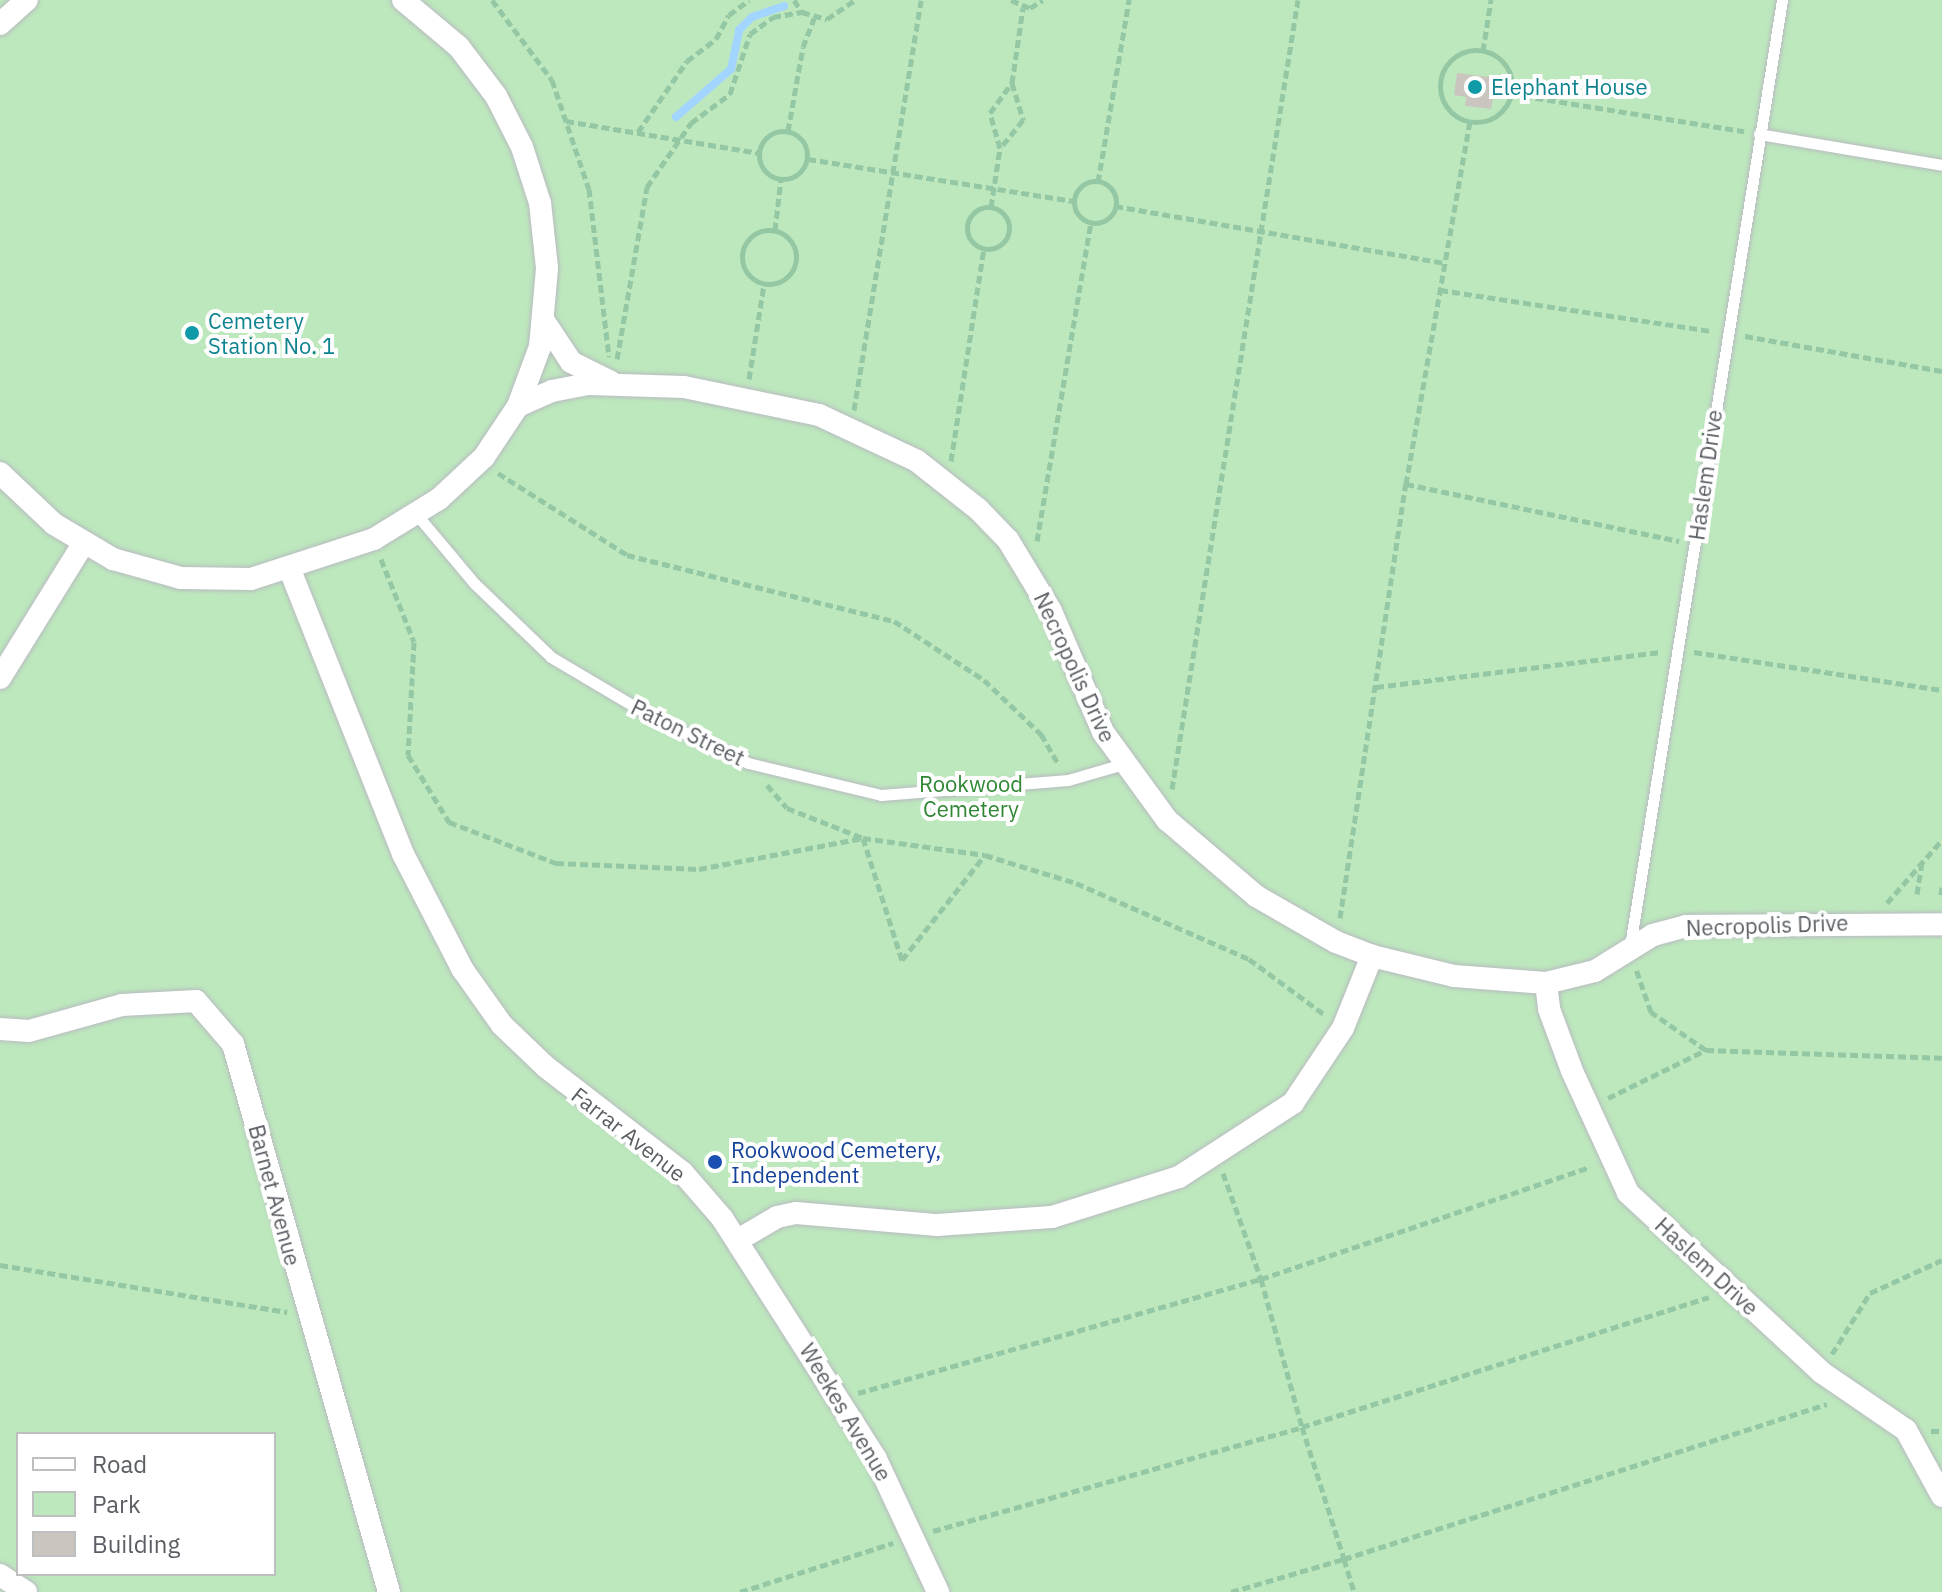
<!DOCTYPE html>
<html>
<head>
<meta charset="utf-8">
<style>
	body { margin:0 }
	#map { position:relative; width:1942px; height:1592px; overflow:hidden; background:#efece2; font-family:"IBM Plex Sans",sans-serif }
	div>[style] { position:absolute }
	.green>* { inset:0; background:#bde8bd }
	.stream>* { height:8px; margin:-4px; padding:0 4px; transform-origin:4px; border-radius:4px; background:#a2d5ff }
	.building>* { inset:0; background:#cac6bf }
	.path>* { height:5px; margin-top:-2.5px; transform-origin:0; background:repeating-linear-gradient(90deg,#94c7a3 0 8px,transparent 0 12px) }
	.path>.ring { margin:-2.5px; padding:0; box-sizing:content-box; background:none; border:5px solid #94c7a3; border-radius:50% }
	.roads { filter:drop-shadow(0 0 2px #b8bbc0) drop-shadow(0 0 2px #b8bbc0) }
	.lane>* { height:11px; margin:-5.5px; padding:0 5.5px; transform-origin:5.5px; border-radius:5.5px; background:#fff }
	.street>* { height:22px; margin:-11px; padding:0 11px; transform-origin:11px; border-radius:11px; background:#fff }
	.dots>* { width:22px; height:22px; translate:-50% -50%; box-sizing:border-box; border:4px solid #fff; border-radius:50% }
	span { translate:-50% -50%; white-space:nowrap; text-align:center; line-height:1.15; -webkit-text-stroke:8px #fff; paint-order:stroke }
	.culture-label { font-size:22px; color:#0d838f }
	.left { translate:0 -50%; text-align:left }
	.street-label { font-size:22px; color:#5b5f64 }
	.park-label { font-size:22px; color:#2f8734 }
	.transit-label { font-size:22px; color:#164399 }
	.legend { position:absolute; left:16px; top:1432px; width:260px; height:144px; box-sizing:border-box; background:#fff; border:2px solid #bdbfc1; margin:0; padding:10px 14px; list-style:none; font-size:24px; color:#5b5f64 }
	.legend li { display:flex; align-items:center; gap:16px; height:40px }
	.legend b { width:40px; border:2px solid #bdbfc1 }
</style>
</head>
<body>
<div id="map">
	<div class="green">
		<div style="clip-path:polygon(evenodd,0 0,1942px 0,1942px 1592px,0 1592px,0 0,18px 1434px,274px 1434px,274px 1574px,18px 1574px,18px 1434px)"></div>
	</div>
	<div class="stream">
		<div style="left:676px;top:117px;width:73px;rotate:-41.1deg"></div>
		<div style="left:731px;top:69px;width:40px;rotate:-78deg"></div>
		<div style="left:739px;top:30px;width:18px;rotate:-45deg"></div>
		<div style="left:752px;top:17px;width:34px;rotate:-19deg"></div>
	</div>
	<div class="building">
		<div style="clip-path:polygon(1457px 73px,1497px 78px,1491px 109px,1465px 106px,1466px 97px,1454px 95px)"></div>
	</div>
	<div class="path">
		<div style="left:492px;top:0;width:100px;rotate:53.1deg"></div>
		<div style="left:552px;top:80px;width:115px;rotate:71.3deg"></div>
		<div style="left:589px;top:189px;width:169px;rotate:83.2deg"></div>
		<div style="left:794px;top:0;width:14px;rotate:56deg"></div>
		<div style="left:802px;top:12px;width:26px;rotate:16deg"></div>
		<div style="left:827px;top:19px;width:34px;rotate:-34deg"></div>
		<div style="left:1011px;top:0;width:21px;rotate:23deg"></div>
		<div style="left:1030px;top:8px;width:15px;rotate:-32deg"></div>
		<div class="ring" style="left:1440px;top:50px;width:67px;height:67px"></div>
		<div style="left:1483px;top:51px;width:52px;rotate:-81.1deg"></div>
		<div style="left:1012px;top:83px;width:76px;rotate:-81.7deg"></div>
		<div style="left:1512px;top:94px;width:235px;rotate:9.1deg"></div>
		<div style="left:566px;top:121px;width:196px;rotate:9.4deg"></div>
		<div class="ring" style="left:759px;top:131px;width:43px;height:43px"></div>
		<div style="left:788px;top:131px;width:85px;rotate:-79.9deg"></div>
		<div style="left:803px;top:47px;width:31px;rotate:-69deg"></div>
		<div style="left:638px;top:132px;width:86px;rotate:-55.4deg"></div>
		<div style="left:687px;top:61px;width:36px;rotate:-37deg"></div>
		<div style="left:716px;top:39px;width:27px;rotate:-62deg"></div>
		<div style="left:729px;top:15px;width:25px;rotate:-37deg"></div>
		<div style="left:808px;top:159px;width:269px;rotate:9deg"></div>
		<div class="ring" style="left:1074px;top:181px;width:37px;height:37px"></div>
		<div style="left:1098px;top:182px;width:185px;rotate:-80.3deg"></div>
		<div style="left:1115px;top:206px;width:334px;rotate:9.8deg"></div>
		<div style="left:991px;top:207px;width:60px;rotate:-81.3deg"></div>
		<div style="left:1000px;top:148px;width:36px;rotate:-106deg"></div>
		<div style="left:990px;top:113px;width:37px;rotate:-54deg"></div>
		<div style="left:1012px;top:83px;width:39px;rotate:73deg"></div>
		<div style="left:1023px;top:120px;width:36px;rotate:129deg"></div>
		<div class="ring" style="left:967px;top:207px;width:37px;height:37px"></div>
		<div class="ring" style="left:742px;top:230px;width:49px;height:49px"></div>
		<div style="left:775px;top:230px;width:51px;rotate:-83.3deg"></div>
		<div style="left:1440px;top:290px;width:275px;rotate:8.6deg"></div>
		<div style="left:1745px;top:336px;width:200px;rotate:10.1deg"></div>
		<div style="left:617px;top:359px;width:175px;rotate:-80.1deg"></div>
		<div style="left:647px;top:187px;width:78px;rotate:-55.5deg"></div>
		<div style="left:691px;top:123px;width:49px;rotate:-36.6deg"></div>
		<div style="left:730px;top:94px;width:63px;rotate:-71.6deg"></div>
		<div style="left:750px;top:34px;width:29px;rotate:-36deg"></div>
		<div style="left:773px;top:17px;width:29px;rotate:-10deg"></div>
		<div style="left:749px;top:379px;width:96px;rotate:-81deg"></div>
		<div style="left:854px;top:410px;width:415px;rotate:-80.7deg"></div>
		<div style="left:951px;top:461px;width:216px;rotate:-81.2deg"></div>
		<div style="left:498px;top:473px;width:153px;rotate:32.4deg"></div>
		<div style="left:627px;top:555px;width:275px;rotate:13.9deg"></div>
		<div style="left:894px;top:621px;width:108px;rotate:33.2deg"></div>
		<div style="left:984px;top:680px;width:79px;rotate:43.5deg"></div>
		<div style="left:1041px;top:734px;width:36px;rotate:60deg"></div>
		<div style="left:1406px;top:484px;width:279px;rotate:11.8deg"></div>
		<div style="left:1037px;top:541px;width:323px;rotate:-80.4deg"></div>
		<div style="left:381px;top:559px;width:89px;rotate:68.3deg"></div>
		<div style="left:414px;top:642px;width:113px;rotate:93deg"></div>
		<div style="left:408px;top:755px;width:79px;rotate:58.5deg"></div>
		<div style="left:449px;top:822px;width:115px;rotate:21deg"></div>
		<div style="left:556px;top:863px;width:143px;rotate:2.4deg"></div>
		<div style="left:699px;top:869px;width:167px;rotate:-10.7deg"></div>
		<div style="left:863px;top:838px;width:128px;rotate:72.3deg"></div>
		<div style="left:902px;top:960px;width:134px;rotate:-51.7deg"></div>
		<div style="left:1694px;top:652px;width:251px;rotate:8.7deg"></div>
		<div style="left:1376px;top:687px;width:287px;rotate:-7deg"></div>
		<div style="left:767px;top:785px;width:30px;rotate:49deg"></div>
		<div style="left:787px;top:808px;width:82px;rotate:21.5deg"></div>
		<div style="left:863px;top:838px;width:123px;rotate:7.9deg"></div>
		<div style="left:985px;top:855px;width:95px;rotate:17.1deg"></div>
		<div style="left:1076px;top:883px;width:189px;rotate:23.7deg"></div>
		<div style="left:1249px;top:959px;width:94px;rotate:36.4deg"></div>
		<div style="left:1172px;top:789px;width:799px;rotate:-80.93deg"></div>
		<div style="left:1917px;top:894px;width:30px;rotate:-81deg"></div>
		<div style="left:1941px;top:895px;width:8px;rotate:-83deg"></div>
		<div style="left:1887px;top:903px;width:84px;rotate:-48.9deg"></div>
		<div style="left:1340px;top:918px;width:439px;rotate:-81.4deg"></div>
		<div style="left:1406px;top:484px;width:369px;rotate:-80deg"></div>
		<div style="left:1706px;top:1050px;width:236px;rotate:1.9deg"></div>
		<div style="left:1608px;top:1098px;width:109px;rotate:-26.1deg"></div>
		<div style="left:1706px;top:1050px;width:67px;rotate:-145.4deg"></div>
		<div style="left:1651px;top:1012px;width:46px;rotate:-109.2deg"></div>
		<div style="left:1223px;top:1173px;width:113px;rotate:70.3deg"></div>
		<div style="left:1261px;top:1279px;width:348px;rotate:-18.8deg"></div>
		<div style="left:0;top:1265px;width:291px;rotate:9.3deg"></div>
		<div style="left:1832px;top:1354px;width:72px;rotate:-58.1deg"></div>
		<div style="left:1870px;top:1293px;width:79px;rotate:-24.6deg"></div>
		<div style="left:858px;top:1393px;width:419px;rotate:-15.8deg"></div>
		<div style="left:1261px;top:1279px;width:154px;rotate:74.5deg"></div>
		<div style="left:1302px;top:1427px;width:427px;rotate:-17.7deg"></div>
		<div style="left:1931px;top:1431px;width:11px"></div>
		<div style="left:933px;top:1531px;width:383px;rotate:-15.7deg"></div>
		<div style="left:1302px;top:1427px;width:139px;rotate:72.3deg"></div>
		<div style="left:1344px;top:1559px;width:507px;rotate:-17.79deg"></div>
		<div style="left:740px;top:1592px;width:161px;rotate:-17.8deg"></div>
		<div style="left:1231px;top:1592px;width:118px;rotate:-16.3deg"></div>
		<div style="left:1344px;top:1559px;width:34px;rotate:73deg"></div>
	</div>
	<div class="roads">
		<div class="lane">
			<div style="left:1759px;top:134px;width:186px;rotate:9.6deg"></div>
			<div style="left:417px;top:515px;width:90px;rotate:50deg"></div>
			<div style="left:475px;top:584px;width:105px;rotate:43.8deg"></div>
			<div style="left:551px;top:657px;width:117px;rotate:30.7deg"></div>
			<div style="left:652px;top:717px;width:106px;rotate:25.6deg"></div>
			<div style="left:748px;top:763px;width:137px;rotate:13.5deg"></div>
			<div style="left:881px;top:795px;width:188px;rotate:-4.6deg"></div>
			<div style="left:1068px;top:780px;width:57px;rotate:-16.2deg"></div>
			<div style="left:1630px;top:946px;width:958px;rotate:-80.87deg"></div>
		</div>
		<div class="street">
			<div style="left:0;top:24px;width:36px;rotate:-42deg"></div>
			<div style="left:544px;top:321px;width:49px;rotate:56.6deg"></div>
			<div style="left:571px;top:362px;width:45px;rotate:26.6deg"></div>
			<div style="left:518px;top:406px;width:37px;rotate:-24deg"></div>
			<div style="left:552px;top:391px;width:38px;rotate:-11deg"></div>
			<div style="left:589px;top:384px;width:95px;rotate:1.8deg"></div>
			<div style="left:684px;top:387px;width:138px;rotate:11.7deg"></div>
			<div style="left:819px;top:415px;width:108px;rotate:25.1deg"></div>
			<div style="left:917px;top:461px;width:78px;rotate:38.2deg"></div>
			<div style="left:978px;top:509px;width:43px;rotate:45.9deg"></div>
			<div style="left:1008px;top:540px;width:83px;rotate:58.8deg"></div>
			<div style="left:1051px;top:611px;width:132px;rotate:66.7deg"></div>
			<div style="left:1103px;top:732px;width:109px;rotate:54deg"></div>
			<div style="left:1167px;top:820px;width:117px;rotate:40.5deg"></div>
			<div style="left:1256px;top:896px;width:92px;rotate:29.9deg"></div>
			<div style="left:1336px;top:942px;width:39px;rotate:21deg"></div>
			<div style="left:1372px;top:956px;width:84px;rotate:13.7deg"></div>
			<div style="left:1454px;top:976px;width:92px;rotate:4.4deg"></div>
			<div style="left:1546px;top:983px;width:50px;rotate:-13.8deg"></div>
			<div style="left:1595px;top:971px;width:68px;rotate:-31.8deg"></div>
			<div style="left:1653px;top:935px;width:34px;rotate:-15deg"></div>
			<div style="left:1686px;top:926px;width:256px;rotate:-0.4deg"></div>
			<div style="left:0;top:473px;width:74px;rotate:43.4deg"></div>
			<div style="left:54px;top:524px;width:69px;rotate:30.7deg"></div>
			<div style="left:113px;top:559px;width:71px;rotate:15.6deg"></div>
			<div style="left:181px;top:578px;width:70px;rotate:0.8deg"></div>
			<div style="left:251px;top:579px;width:129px;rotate:-18deg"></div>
			<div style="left:374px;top:539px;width:76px;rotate:-31.6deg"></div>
			<div style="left:439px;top:499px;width:62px;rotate:-43deg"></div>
			<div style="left:484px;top:457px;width:61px;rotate:-56.3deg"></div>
			<div style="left:518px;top:406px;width:63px;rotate:-69.6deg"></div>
			<div style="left:540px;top:347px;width:79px;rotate:-84.9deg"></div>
			<div style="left:547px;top:268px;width:65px;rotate:-96.1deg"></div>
			<div style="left:540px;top:203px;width:59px;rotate:-107.8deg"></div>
			<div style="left:522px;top:147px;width:57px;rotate:-117deg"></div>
			<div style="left:496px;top:96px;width:61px;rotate:-127.1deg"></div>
			<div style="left:459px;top:47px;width:73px;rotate:-140deg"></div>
			<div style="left:290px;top:570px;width:306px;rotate:68.3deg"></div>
			<div style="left:403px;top:854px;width:131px;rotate:62.7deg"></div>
			<div style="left:463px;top:970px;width:67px;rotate:54.7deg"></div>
			<div style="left:502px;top:1025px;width:61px;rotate:43.7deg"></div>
			<div style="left:546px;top:1067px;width:173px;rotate:37.7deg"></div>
			<div style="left:683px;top:1173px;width:60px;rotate:49.1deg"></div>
			<div style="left:722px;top:1218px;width:286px;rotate:57.4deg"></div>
			<div style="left:876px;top:1459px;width:147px;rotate:65deg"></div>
			<div style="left:0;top:678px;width:158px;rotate:-58.2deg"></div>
			<div style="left:1546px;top:983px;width:26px;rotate:83deg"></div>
			<div style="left:1549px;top:1009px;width:66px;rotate:69.6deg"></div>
			<div style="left:1572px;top:1071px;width:134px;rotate:65.3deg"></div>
			<div style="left:1628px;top:1193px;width:263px;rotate:42.8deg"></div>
			<div style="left:1821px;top:1372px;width:103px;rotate:34.3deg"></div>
			<div style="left:1906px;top:1430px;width:75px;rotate:61.4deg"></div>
			<div style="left:0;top:1029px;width:29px;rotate:4deg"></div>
			<div style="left:29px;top:1031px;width:97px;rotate:-15.6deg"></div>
			<div style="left:122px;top:1005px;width:74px;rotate:-3.1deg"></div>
			<div style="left:196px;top:1001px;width:57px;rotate:49.3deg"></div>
			<div style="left:233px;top:1044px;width:570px;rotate:74.11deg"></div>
			<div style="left:738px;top:1240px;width:45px;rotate:-30.5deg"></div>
			<div style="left:777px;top:1217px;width:19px;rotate:-12deg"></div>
			<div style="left:796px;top:1213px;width:142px;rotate:4.9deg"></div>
			<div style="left:937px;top:1225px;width:115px;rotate:-4deg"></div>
			<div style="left:1052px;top:1217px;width:133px;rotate:-17.5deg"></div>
			<div style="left:1179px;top:1177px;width:136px;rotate:-33deg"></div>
			<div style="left:1293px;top:1103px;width:90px;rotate:-56.3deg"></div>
			<div style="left:1343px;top:1028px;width:78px;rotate:-68.1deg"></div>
			<div style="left:0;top:1575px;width:31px;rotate:33deg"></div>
		</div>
	</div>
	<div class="dots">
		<div style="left:1475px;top:87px;background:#0f9aa8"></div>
		<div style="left:192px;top:333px;background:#0f9aa8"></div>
		<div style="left:715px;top:1162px;background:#1a4fb4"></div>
	</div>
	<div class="culture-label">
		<span class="left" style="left:1491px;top:87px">Elephant House</span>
		<span class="left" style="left:208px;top:333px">Cemetery<br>Station No. 1</span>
	</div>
	<div class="street-label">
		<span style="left:1705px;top:475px;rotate:-82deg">Haslem Drive</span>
		<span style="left:1075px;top:667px;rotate:65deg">Necropolis Drive</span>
		<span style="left:688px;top:732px;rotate:26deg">Paton Street</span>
		<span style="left:1767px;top:925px;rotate:-2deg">Necropolis Drive</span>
		<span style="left:629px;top:1134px;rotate:38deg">Farrar Avenue</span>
		<span style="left:275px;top:1195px;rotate:75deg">Barnet Avenue</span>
		<span style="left:1707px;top:1266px;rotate:43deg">Haslem Drive</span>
		<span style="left:846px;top:1412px;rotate:59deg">Weekes Avenue</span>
	</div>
	<div class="park-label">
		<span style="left:971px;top:796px">Rookwood<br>Cemetery</span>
	</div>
	<div class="transit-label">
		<span class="left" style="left:731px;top:1162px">Rookwood Cemetery,<br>Independent</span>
	</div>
	<ul class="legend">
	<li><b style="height:10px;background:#fff"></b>Road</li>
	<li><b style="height:22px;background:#bde8bd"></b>Park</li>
	<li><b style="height:22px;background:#cac6bf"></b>Building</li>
	</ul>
</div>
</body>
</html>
